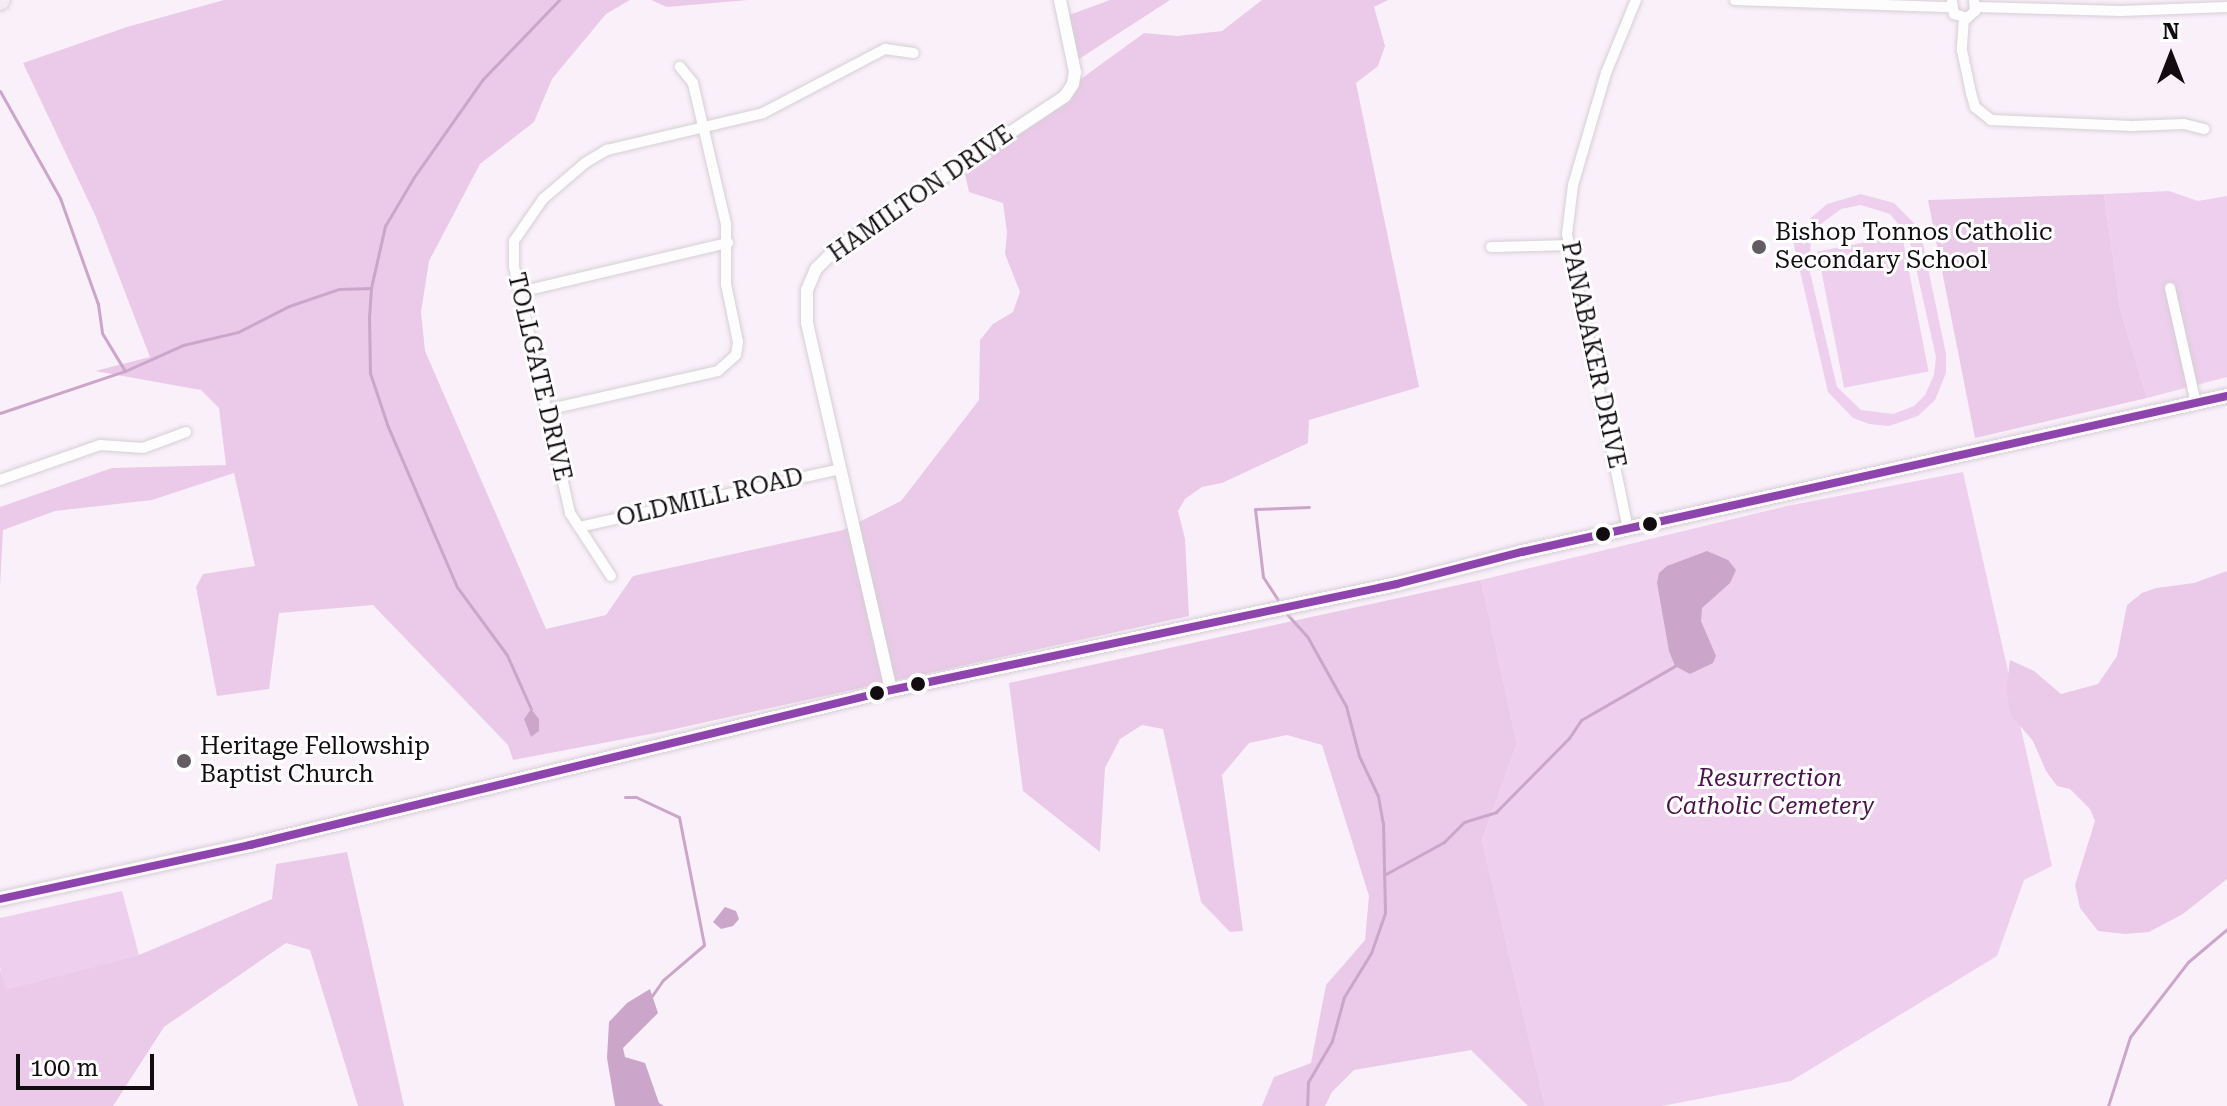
<!DOCTYPE html>
<html>
<head>
<meta charset="utf-8">
<style>
	body { margin:0 }
	#map { position:relative; width:2227px; height:1106px; overflow:hidden; background:#faf0fa; font-family:"Roboto Serif",serif }
	div>[style] { position:absolute }
	.green>* { inset:0; background:#eecfed; transform-origin:0 0 }
	.forest>* { inset:0; background:#eacae8 }
	.water>* { inset:0; background:#cba6ca }
	.stream>* { height:3px; margin:-1.5px; padding:0 1.5px; transform-origin:1.5px; border-radius:1.5px; background:#cba6ca }
	.roads { filter:drop-shadow(0 0 2px #d6cfd5) drop-shadow(0 0 2px #d6cfd5) }
	.minor>* { height:10px; margin:-5px; padding:0 5px; transform-origin:5px; border-radius:5px; background:#fefdfe }
	.tertiary>* { height:12px; margin:-6px; padding:0 6px; transform-origin:6px; border-radius:6px; background:#fefdfe }
	.secondary>* { height:14px; margin:-7px; padding:0 7px; transform-origin:7px; border-radius:7px; background:#fcf8fc }
	.motorway>* { height:18px; margin:-9px; padding:0 9px; transform-origin:9px; border-radius:9px; background:#f5ebf5 }
	.bus-1>* { height:8px; margin:-4px; padding:0 4px; transform-origin:4px; border-radius:4px; background:#8e44ad }
	.dots>* { width:22px; height:22px; translate:-50% -50%; box-sizing:border-box; border:4px solid #fff; border-radius:50% }
	span { translate:-50% -50%; white-space:nowrap; text-align:center; line-height:1.15; -webkit-text-stroke:6px #fff; paint-order:stroke }
	.street-label { font-size:24px; color:#120c11 }
	.poi-label { font-size:24px; color:#120c11 }
	.left { translate:0 -50%; text-align:left }
	.park-label { font-size:24px; color:#4d134e; font-style:italic }
	.north { position:absolute; left:2131px; top:16px; width:80px; height:80px; -webkit-text-stroke:6px #fff; paint-order:stroke; rotate:0deg; font-size:22px; font-weight:700; line-height:32px; text-align:center; color:#120c11 }
	.north::after { content:''; display:block; margin:auto; width:28px; height:36px; background:#120c11; clip-path:polygon(50% 0,100% 100%,50% 72%,0 100%) }
	.scale { position:absolute; left:16px; top:1054px; width:138px; height:36px; box-sizing:border-box; border:4px solid #120c11; border-top:0; padding-left:10px; font-size:24px; line-height:28px; white-space:nowrap; color:#120c11; -webkit-text-stroke:6px #fff; paint-order:stroke }
</style>
</head>
<body>
<div id="map">
	<div class="green">
		<div style="clip-path:polygon(2169px 191px,2198px 201px,2227px 196px,2227px 377px,2147px 398px,2120px 309px,2104px 194px)"></div>
		<div style="clip-path:polygon(evenodd,1861px 194px,1894px 203px,1913px 222px,1923px 244px,1946px 354px,1946px 373px,1935px 400px,1918px 416px,1889px 426px,1869px 424px,1853px 418px,1828px 392px,1790px 228px,1800px 226px,1802px 234px,1811px 218px,1827px 204px,1861px 194px,1861px 205px,1890px 214px,1909px 237px,1936px 357px,1934px 375px,1925px 395px,1914px 406px,1893px 414px,1861px 410px,1837px 387px,1809px 268px,1811px 241px,1822px 223px,1841px 209px,1861px 205px)"></div>
		<div style="left:1902px;top:235px;width:139px;height:86px;rotate:79deg"></div>
		<div style="clip-path:polygon(1963px 472px,2052px 866px,2024px 880px,1997px 956px,1791px 1081px,1662px 1106px,1545px 1106px,1482px 840px,1517px 744px,1481px 580px,1787px 506px)"></div>
		<div style="clip-path:polygon(122px 891px,139px 955px,5px 991px,0 967px,0 918px)"></div>
	</div>
	<div class="forest">
		<div style="clip-path:polygon(224px 0,630px 0,606px 14px,552px 79px,534px 122px,480px 164px,429px 261px,421px 312px,425px 351px,546px 629px,606px 615px,633px 576px,843px 530px,901px 501px,979px 400px,980px 340px,993px 324px,1013px 312px,1020px 292px,1005px 254px,1007px 232px,1003px 203px,969px 192px,963px 165px,1144px 33px,1177px 36px,1222px 31px,1262px 0,1388px 0,1374px 7px,1385px 46px,1378px 66px,1356px 83px,1419px 387px,1309px 420px,1308px 443px,1222px 483px,1202px 487px,1185px 499px,1178px 511px,1185px 539px,1189px 616px,661px 732px,513px 760px,508px 745px,373px 605px,279px 613px,269px 689px,217px 696px,196px 587px,203px 574px,255px 566px,234px 473px,152px 500px,55px 511px,3px 530px,0 586px,0 507px,112px 468px,226px 465px,219px 408px,201px 390px,95px 371px,150px 357px,96px 217px,23px 63px,127px 27px)"></div>
		<div style="clip-path:polygon(651px 0,748px 0,667px 7px)"></div>
		<div style="clip-path:polygon(1110px 0,1170px 0,1079px 59px,1069px 15px)"></div>
		<div style="clip-path:polygon(2104px 194px,2120px 309px,2147px 398px,1975px 438px,1928px 200px)"></div>
		<div style="clip-path:polygon(2227px 571px,2227px 879px,2183px 914px,2149px 932px,2125px 934px,2098px 931px,2080px 908px,2075px 885px,2095px 821px,2090px 809px,2070px 789px,2057px 786px,2046px 771px,2033px 741px,2011px 715px,2006px 691px,2010px 660px,2034px 671px,2061px 694px,2098px 684px,2117px 656px,2127px 605px,2142px 593px,2156px 588px,2194px 583px)"></div>
		<div style="clip-path:polygon(1481px 580px,1517px 744px,1482px 840px,1545px 1106px,1528px 1106px,1471px 1050px,1354px 1070px,1332px 1092px,1325px 1106px,1262px 1106px,1274px 1077px,1311px 1063px,1326px 985px,1365px 940px,1369px 896px,1322px 745px,1287px 735px,1249px 743px,1222px 775px,1243px 931px,1230px 932px,1201px 902px,1163px 729px,1142px 725px,1120px 739px,1105px 768px,1100px 852px,1023px 791px,1009px 683px)"></div>
		<div style="clip-path:polygon(347px 852px,404px 1106px,358px 1106px,310px 950px,286px 943px,164px 1027px,113px 1106px,0 1106px,0 969px,6px 990px,139px 955px,272px 899px,276px 864px)"></div>
	</div>
	<div class="water">
		<div style="clip-path:polygon(1707px 551px,1728px 560px,1736px 570px,1730px 583px,1702px 608px,1701px 621px,1716px 656px,1713px 663px,1690px 674px,1675px 666px,1669px 651px,1657px 583px,1659px 573px,1667px 566px)"></div>
		<div style="clip-path:polygon(531px 709px,539px 719px,539px 731px,531px 737px,524px 719px)"></div>
		<div style="clip-path:polygon(725px 907px,736px 911px,739px 919px,733px 926px,721px 929px,713px 922px)"></div>
		<div style="clip-path:polygon(650px 989px,658px 1013px,623px 1048px,625px 1057px,645px 1063px,659px 1103px,664px 1106px,615px 1106px,607px 1058px,609px 1022px,627px 1003px)"></div>
	</div>
	<div class="stream">
		<div style="left:0;top:91px;width:123px;rotate:60.7deg"></div>
		<div style="left:60px;top:198px;width:113px;rotate:70.3deg"></div>
		<div style="left:98px;top:304px;width:29px;rotate:82deg"></div>
		<div style="left:102px;top:333px;width:44px;rotate:58.8deg"></div>
		<div style="left:0;top:413px;width:132px;rotate:-18.6deg"></div>
		<div style="left:125px;top:371px;width:64px;rotate:-24.1deg"></div>
		<div style="left:183px;top:345px;width:57px;rotate:-13.3deg"></div>
		<div style="left:238px;top:332px;width:57px;rotate:-27deg"></div>
		<div style="left:289px;top:306px;width:53px;rotate:-18.8deg"></div>
		<div style="left:339px;top:289px;width:32px;rotate:-2deg"></div>
		<div style="left:1280px;top:603px;width:31px;rotate:-123deg"></div>
		<div style="left:1263px;top:577px;width:68px;rotate:-96.7deg"></div>
		<div style="left:1255px;top:509px;width:54px;rotate:-2.1deg"></div>
		<div style="left:1286px;top:613px;width:31px;rotate:48deg"></div>
		<div style="left:1307px;top:636px;width:80px;rotate:60.9deg"></div>
		<div style="left:1346px;top:706px;width:52px;rotate:75.4deg"></div>
		<div style="left:1359px;top:756px;width:44px;rotate:64.6deg"></div>
		<div style="left:1378px;top:796px;width:27px;rotate:80deg"></div>
		<div style="left:1383px;top:823px;width:90px;rotate:88.7deg"></div>
		<div style="left:1385px;top:913px;width:42px;rotate:109.3deg"></div>
		<div style="left:1371px;top:953px;width:52px;rotate:121.5deg"></div>
		<div style="left:1344px;top:997px;width:46px;rotate:105.3deg"></div>
		<div style="left:1332px;top:1041px;width:48px;rotate:120.3deg"></div>
		<div style="left:1308px;top:1082px;width:24px;rotate:92deg"></div>
		<div style="left:531px;top:709px;width:59px;rotate:-114deg"></div>
		<div style="left:507px;top:655px;width:84px;rotate:-126.3deg"></div>
		<div style="left:457px;top:587px;width:174px;rotate:-113.3deg"></div>
		<div style="left:388px;top:427px;width:57px;rotate:-108.4deg"></div>
		<div style="left:370px;top:373px;width:56px;rotate:-91deg"></div>
		<div style="left:369px;top:317px;width:29px;rotate:-86deg"></div>
		<div style="left:371px;top:288px;width:64px;rotate:-77.3deg"></div>
		<div style="left:385px;top:226px;width:57px;rotate:-59.4deg"></div>
		<div style="left:414px;top:177px;width:120px;rotate:-54.9deg"></div>
		<div style="left:483px;top:79px;width:110px;rotate:-46.1deg"></div>
		<div style="left:625px;top:797px;width:11px"></div>
		<div style="left:636px;top:797px;width:47px;rotate:24.9deg"></div>
		<div style="left:679px;top:817px;width:130px;rotate:78.9deg"></div>
		<div style="left:704px;top:945px;width:54px;rotate:139.5deg"></div>
		<div style="left:663px;top:980px;width:19px;rotate:125deg"></div>
		<div style="left:1384px;top:875px;width:68px;rotate:-28.8deg"></div>
		<div style="left:1444px;top:842px;width:28px;rotate:-45deg"></div>
		<div style="left:1464px;top:822px;width:34px;rotate:-17deg"></div>
		<div style="left:1496px;top:812px;width:104px;rotate:-45.4deg"></div>
		<div style="left:1569px;top:738px;width:22px;rotate:-56deg"></div>
		<div style="left:1581px;top:720px;width:108px;rotate:-29.9deg"></div>
		<div style="left:2108px;top:1106px;width:72px;rotate:-72.3deg"></div>
		<div style="left:2130px;top:1037px;width:95px;rotate:-52.3deg"></div>
		<div style="left:2188px;top:962px;width:51px;rotate:-40.2deg"></div>
	</div>
	<div class="roads">
		<div class="minor">
			<div style="left:1735px;top:0;width:216px;rotate:1.9deg"></div>
			<div style="left:1952px;top:2px;width:12px;rotate:81deg"></div>
			<div style="left:1954px;top:14px;width:14px;rotate:17deg"></div>
			<div style="left:1967px;top:18px;width:11px;rotate:-41deg"></div>
			<div style="left:1975px;top:11px;width:11px;rotate:-95deg"></div>
			<div style="left:1976px;top:7px;width:145px;rotate:1.6deg"></div>
			<div style="left:2121px;top:11px;width:106px;rotate:-2.2deg"></div>
			<div style="left:1964px;top:18px;width:32px;rotate:94deg"></div>
			<div style="left:1962px;top:50px;width:44px;rotate:78.2deg"></div>
			<div style="left:1971px;top:93px;width:15px;rotate:74deg"></div>
			<div style="left:1975px;top:107px;width:21px;rotate:39deg"></div>
			<div style="left:1991px;top:120px;width:141px;rotate:2.4deg"></div>
			<div style="left:2132px;top:126px;width:52px;rotate:-2.2deg"></div>
			<div style="left:2184px;top:124px;width:21px;rotate:14deg"></div>
			<div style="left:1491px;top:247px;width:76px;rotate:-1.5deg"></div>
			<div style="left:2170px;top:288px;width:118px;rotate:77.3deg"></div>
			<div style="left:520px;top:292px;width:214px;rotate:-13.3deg"></div>
			<div style="left:546px;top:410px;width:176px;rotate:-12.8deg"></div>
			<div style="left:718px;top:371px;width:24px;rotate:-42deg"></div>
			<div style="left:736px;top:355px;width:13px;rotate:-81deg"></div>
			<div style="left:738px;top:342px;width:59px;rotate:-101.7deg"></div>
			<div style="left:726px;top:284px;width:60px;rotate:-90deg"></div>
			<div style="left:726px;top:224px;width:145px;rotate:-103.2deg"></div>
			<div style="left:693px;top:83px;width:21px;rotate:-129deg"></div>
			<div style="left:0;top:480px;width:106px;rotate:-19.3deg"></div>
			<div style="left:100px;top:445px;width:43px;rotate:4deg"></div>
			<div style="left:143px;top:448px;width:46px;rotate:-20.4deg"></div>
			<div style="left:579px;top:527px;width:267px;rotate:-12.5deg"></div>
			<div style="left:1628px;top:529px;width:301px;rotate:-101.7deg"></div>
			<div style="left:1567px;top:234px;width:49px;rotate:-83deg"></div>
			<div style="left:1573px;top:185px;width:117px;rotate:-73.6deg"></div>
			<div style="left:1606px;top:73px;width:79px;rotate:-67.7deg"></div>
			<div style="left:611px;top:576px;width:75px;rotate:-123.1deg"></div>
			<div style="left:570px;top:513px;width:253px;rotate:-102.8deg"></div>
			<div style="left:514px;top:266px;width:25px;rotate:-90deg"></div>
			<div style="left:514px;top:241px;width:51px;rotate:-55.4deg"></div>
			<div style="left:543px;top:199px;width:55px;rotate:-40.6deg"></div>
			<div style="left:585px;top:163px;width:26px;rotate:-31deg"></div>
			<div style="left:607px;top:150px;width:160px;rotate:-13.3deg"></div>
			<div style="left:763px;top:113px;width:138px;rotate:-27.7deg"></div>
			<div style="left:885px;top:49px;width:29px;rotate:8deg"></div>
		</div>
		<div class="tertiary">
			<div style="left:891px;top:690px;width:377px;rotate:-102.9deg"></div>
			<div style="left:807px;top:322px;width:32px;rotate:-90deg"></div>
			<div style="left:807px;top:290px;width:23px;rotate:-67deg"></div>
			<div style="left:816px;top:269px;width:31px;rotate:-45deg"></div>
			<div style="left:838px;top:247px;width:273px;rotate:-33.6deg"></div>
			<div style="left:1065px;top:96px;width:14px;rotate:-56deg"></div>
			<div style="left:1073px;top:84px;width:12px;rotate:-81deg"></div>
			<div style="left:1075px;top:72px;width:74px;rotate:-101.8deg"></div>
		</div>
		<div class="secondary">
			<div style="left:0;top:899px;width:256px;rotate:-12.2deg"></div>
			<div style="left:250px;top:845px;width:659px;rotate:-13.59deg"></div>
			<div style="left:891px;top:690px;width:517px;rotate:-11.83deg"></div>
			<div style="left:1397px;top:584px;width:129px;rotate:-14.4deg"></div>
			<div style="left:1522px;top:552px;width:722px;rotate:-12.48deg"></div>
		</div>
		<div class="motorway">
			<div style="left:0;top:1px;width:1px;rotate:-45deg"></div>
		</div>
	</div>
	<div class="bus-1">
		<div style="left:0;top:899px;width:256px;rotate:-12.2deg"></div>
		<div style="left:250px;top:845px;width:659px;rotate:-13.59deg"></div>
		<div style="left:891px;top:690px;width:517px;rotate:-11.83deg"></div>
		<div style="left:1397px;top:584px;width:129px;rotate:-14.4deg"></div>
		<div style="left:1522px;top:552px;width:722px;rotate:-12.48deg"></div>
	</div>
	<div class="dots">
		<div style="left:1759px;top:247px;background:#635c63"></div>
		<div style="left:1650px;top:524px;background:#120c11"></div>
		<div style="left:1603px;top:534px;background:#120c11"></div>
		<div style="left:918px;top:684px;background:#120c11"></div>
		<div style="left:877px;top:693px;background:#120c11"></div>
		<div style="left:184px;top:761px;background:#635c63"></div>
	</div>
	<div class="street-label">
		<span style="left:921px;top:194px;rotate:-35deg">HAMILTON DRIVE</span>
		<span style="left:1593px;top:355px;rotate:78deg">PANABAKER DRIVE</span>
		<span style="left:539px;top:377px;rotate:77deg">TOLLGATE DRIVE</span>
		<span style="left:710px;top:498px;rotate:-13deg">OLDMILL ROAD</span>
	</div>
	<div class="poi-label">
		<span class="left" style="left:1775px;top:247px">Bishop Tonnos Catholic<br>Secondary School</span>
		<span class="left" style="left:200px;top:761px">Heritage Fellowship<br>Baptist Church</span>
	</div>
	<div class="park-label">
		<span style="left:1770px;top:793px">Resurrection<br>Catholic Cemetery</span>
	</div>
	<div class="north">N</div>
	<div class="scale">100 m</div>
</div>
</body>
</html>
